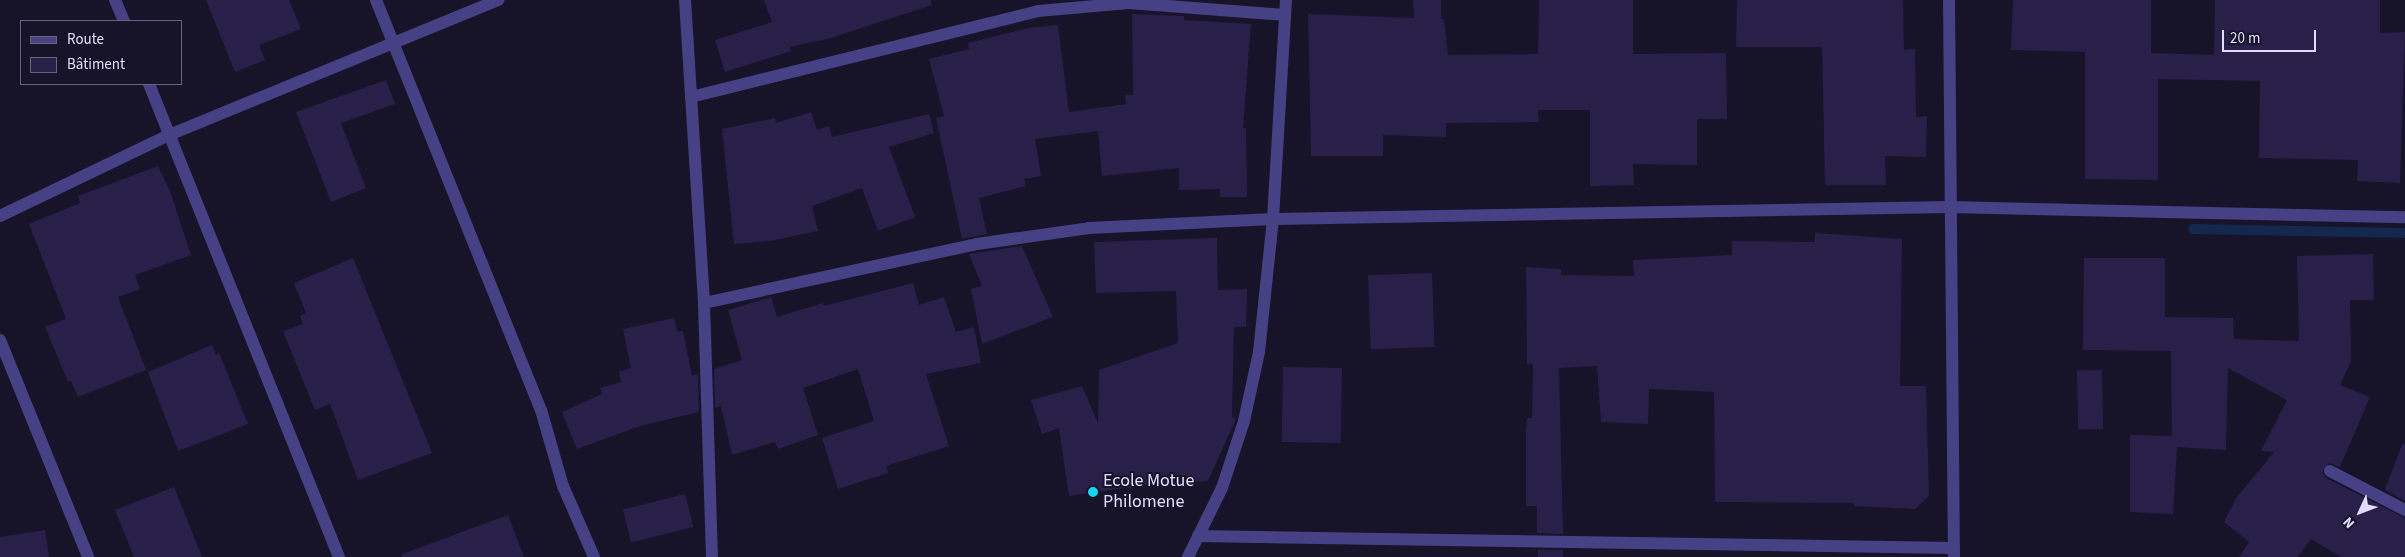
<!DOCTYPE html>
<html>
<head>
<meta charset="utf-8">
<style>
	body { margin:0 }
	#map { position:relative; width:2405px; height:557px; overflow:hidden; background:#171329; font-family:"Source Sans 3",sans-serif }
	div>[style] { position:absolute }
	.stream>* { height:10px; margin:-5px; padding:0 5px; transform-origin:5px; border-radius:5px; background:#13284d }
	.building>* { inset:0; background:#292049; transform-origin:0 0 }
	.street>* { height:12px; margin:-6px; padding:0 6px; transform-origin:6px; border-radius:6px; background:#464185 }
	.dots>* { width:14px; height:14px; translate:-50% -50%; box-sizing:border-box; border:2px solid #171329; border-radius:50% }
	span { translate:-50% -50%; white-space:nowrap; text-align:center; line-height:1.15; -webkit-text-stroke:4px #171329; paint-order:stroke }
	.poi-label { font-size:18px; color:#e2ddfd }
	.left { translate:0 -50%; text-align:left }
	.legend { position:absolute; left:20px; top:20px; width:162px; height:65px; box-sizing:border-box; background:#171329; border:1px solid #68647e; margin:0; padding:6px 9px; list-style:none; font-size:15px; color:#e2ddfd }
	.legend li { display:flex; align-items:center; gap:10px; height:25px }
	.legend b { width:25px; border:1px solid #68647e }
	.north { position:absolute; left:2335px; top:487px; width:50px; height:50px; -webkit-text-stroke:4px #171329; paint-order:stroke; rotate:227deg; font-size:14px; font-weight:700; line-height:20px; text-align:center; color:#e2ddfd }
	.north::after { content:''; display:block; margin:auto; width:18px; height:22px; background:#e2ddfd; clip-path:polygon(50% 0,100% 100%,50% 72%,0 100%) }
	.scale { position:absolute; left:2222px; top:30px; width:94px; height:22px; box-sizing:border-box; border:2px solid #e2ddfd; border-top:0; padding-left:6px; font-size:15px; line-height:18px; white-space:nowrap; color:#e2ddfd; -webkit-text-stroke:4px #171329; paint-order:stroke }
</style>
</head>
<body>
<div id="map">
	<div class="stream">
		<div style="left:2193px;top:229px;width:212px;rotate:1.1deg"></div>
	</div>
	<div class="building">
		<div style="clip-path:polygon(206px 0,289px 0,301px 29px,259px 45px,265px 60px,235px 72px)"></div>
		<div style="clip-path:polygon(764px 0,931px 0,932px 5px,831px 38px,790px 47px,791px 51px,725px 72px,715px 40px,772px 22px)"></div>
		<div style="clip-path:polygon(1413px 0,1441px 0,1441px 19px,1444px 19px,1448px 55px,1538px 54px,1539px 0,1633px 0,1633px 54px,1726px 53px,1727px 119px,1697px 119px,1697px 165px,1633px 164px,1634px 185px,1590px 186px,1590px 110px,1538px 110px,1539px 122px,1446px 123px,1446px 137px,1383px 135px,1383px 156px,1311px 156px,1308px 14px,1414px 18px)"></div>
		<div style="clip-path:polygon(1737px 0,1903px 0,1904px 50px,1915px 49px,1916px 117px,1927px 116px,1926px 157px,1885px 156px,1886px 185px,1825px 185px,1822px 47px,1736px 47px)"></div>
		<div style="clip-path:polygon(2013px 0,2151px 0,2151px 53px,2214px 55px,2215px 0,2380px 0,2380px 33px,2405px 32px,2400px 183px,2357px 181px,2358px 160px,2259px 158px,2260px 81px,2158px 79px,2158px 180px,2085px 179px,2085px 52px,2011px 50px)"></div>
		<div style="clip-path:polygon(1132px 14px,1184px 16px,1184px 20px,1251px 24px,1243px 128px,1246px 128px,1247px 197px,1220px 197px,1220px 189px,1179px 190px,1179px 168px,1102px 176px,1098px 131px,1035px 139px,1041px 176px,1024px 179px,1026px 186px,979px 198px,987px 234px,962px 239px,936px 118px,944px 116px,929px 59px,969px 49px,968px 43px,1028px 28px,1058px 25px,1069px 112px,1126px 104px,1125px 95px,1133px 95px)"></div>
		<div style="clip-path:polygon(386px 80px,395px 104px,341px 123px,366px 188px,331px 202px,296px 112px)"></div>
		<div style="clip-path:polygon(811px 112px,817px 130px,829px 126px,832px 137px,929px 114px,934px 133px,889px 147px,915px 217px,878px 231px,862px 188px,812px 206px,818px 231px,770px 241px,734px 244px,722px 129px,775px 118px,776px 123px)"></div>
		<div style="clip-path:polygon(158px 166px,170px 191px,191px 255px,135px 275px,140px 289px,118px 297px,146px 370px,78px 397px,71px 381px,68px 382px,45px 327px,66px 319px,29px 224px,80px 203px,78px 196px)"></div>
		<div style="clip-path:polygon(1815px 233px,1902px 239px,1900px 386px,1926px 386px,1929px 496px,1915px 509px,1854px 506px,1854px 503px,1715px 502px,1714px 392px,1649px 389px,1648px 424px,1601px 422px,1597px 366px,1559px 368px,1563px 534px,1537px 533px,1537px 506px,1526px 506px,1526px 429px,1527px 418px,1532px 418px,1533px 364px,1527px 364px,1526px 267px,1561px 269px,1561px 275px,1634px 276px,1633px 260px,1732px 255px,1732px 241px,1815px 242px)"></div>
		<div style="clip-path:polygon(1217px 238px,1218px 290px,1247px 289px,1246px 327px,1234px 327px,1232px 417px,1236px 419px,1208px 481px,1145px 485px,1069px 496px,1059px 428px,1042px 434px,1031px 400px,1082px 386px,1098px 423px,1099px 370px,1178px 343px,1176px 291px,1096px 293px,1094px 242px)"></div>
		<div style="clip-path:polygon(1022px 246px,1053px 317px,982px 344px,971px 289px,982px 286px,969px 254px)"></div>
		<div style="clip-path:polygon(2373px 254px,2374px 300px,2350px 300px,2351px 361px,2340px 385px,2370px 397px,2340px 467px,2329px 463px,2322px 472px,2326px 478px,2405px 518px,2405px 557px,2341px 557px,2311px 539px,2298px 557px,2239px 557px,2249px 542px,2224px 522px,2237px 497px,2274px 452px,2261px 451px,2287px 400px,2228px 368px,2226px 450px,2177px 447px,2173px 514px,2130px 512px,2130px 435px,2172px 436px,2171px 351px,2083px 350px,2084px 258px,2165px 258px,2165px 317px,2233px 318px,2234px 339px,2299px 341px,2297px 256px)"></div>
		<div style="clip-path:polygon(353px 258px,432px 453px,358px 480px,330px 404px,315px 410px,283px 331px,303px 324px,300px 316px,306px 313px,294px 283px)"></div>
		<div style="left:1432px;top:273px;width:74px;height:64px;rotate:88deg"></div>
		<div style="clip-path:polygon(913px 283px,919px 305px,944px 297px,956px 332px,974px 327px,981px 363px,926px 374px,949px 446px,886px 466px,888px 473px,838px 489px,822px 438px,874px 421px,858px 369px,803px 388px,818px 435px,778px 449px,775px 442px,732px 455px,721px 406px,715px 408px,714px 369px,742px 360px,728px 310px,771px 297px,777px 317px,823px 303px,824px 306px)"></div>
		<div style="clip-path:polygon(674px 318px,677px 332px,683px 331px,692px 376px,698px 374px,699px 412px,640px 426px,577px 449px,562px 412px,602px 394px,600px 388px,621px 382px,619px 372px,631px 368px,623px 329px)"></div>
		<div style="clip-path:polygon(212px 345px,216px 355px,219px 353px,248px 424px,178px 451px,148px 372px)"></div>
		<div style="left:1283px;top:367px;width:59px;height:75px;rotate:1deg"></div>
		<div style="left:2102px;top:370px;width:59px;height:25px;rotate:89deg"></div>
		<div style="clip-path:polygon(2402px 444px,2405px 444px,2405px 501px,2385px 490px)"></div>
		<div style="clip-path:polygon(174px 487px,202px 557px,134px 557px,115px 510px)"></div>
		<div style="left:685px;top:494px;width:34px;height:64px;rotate:76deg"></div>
		<div style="clip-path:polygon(508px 515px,524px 557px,402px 557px,402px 554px)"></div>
		<div style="clip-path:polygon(45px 530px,49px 557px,0 557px,0 537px)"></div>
		<div style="left:1538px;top:550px;width:25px;height:7px"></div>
	</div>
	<div class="street">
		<div style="left:115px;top:0;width:23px;rotate:67deg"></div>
		<div style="left:376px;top:0;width:442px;rotate:68.1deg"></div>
		<div style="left:541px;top:410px;width:79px;rotate:73.9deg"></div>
		<div style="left:563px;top:486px;width:77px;rotate:66.4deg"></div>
		<div style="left:685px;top:0;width:304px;rotate:86.4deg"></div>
		<div style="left:704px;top:303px;width:254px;rotate:88.2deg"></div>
		<div style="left:1949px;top:0;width:557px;rotate:89.49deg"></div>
		<div style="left:149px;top:84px;width:510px;rotate:68.12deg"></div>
		<div style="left:691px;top:97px;width:357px;rotate:-13.9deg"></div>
		<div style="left:1038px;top:11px;width:91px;rotate:-5deg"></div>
		<div style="left:1129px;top:3px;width:155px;rotate:4.4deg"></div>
		<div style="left:0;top:216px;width:187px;rotate:-25.6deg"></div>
		<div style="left:169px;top:135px;width:356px;rotate:-22.3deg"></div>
		<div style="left:704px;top:303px;width:279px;rotate:-12.2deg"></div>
		<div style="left:977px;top:244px;width:113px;rotate:-8.1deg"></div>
		<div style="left:1089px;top:228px;width:184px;rotate:-2.8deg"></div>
		<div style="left:1273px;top:219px;width:676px;rotate:-1.02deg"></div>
		<div style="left:1949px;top:207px;width:456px;rotate:1.3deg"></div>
		<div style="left:0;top:340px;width:234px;rotate:67.9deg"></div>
		<div style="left:2330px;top:471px;width:85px;rotate:27.5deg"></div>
		<div style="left:1198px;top:536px;width:756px;rotate:0.91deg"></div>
		<div style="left:1188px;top:557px;width:77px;rotate:-63.8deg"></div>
		<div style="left:1222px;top:488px;width:71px;rotate:-71.8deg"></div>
		<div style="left:1244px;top:421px;width:71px;rotate:-77.7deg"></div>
		<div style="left:1259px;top:352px;width:134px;rotate:-84deg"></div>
		<div style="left:1273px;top:219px;width:219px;rotate:-86.6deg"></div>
	</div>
	<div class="dots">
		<div style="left:1093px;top:492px;background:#17d4ef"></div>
	</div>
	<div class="poi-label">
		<span class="left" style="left:1103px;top:492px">Ecole Motue<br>Philomene</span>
	</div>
	<ul class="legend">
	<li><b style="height:6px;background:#464185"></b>Route</li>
	<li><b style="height:14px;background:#292049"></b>Bâtiment</li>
	</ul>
	<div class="north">N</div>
	<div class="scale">20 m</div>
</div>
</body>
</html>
